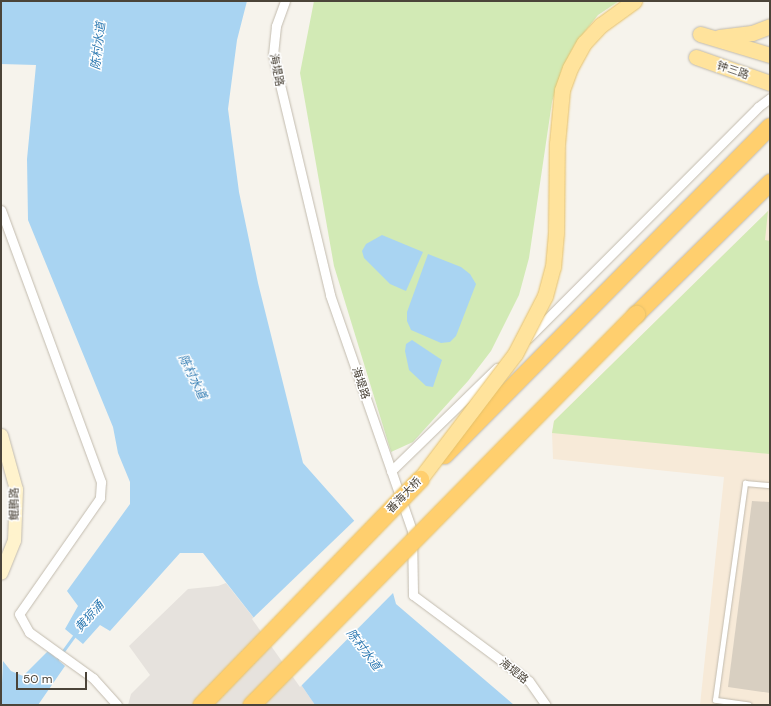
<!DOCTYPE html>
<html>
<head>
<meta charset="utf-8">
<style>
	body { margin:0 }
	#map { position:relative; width:771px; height:706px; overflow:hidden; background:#f6f3ec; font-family:"DM Sans","Noto Sans SC",sans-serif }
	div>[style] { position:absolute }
	.commercial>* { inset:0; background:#f7ead8 }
	.industrial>* { inset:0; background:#e6e2dd }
	.green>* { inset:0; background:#d2eab5 }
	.water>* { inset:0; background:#a9d4f2 }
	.pier>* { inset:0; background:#f6f3ec }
	.stream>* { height:3px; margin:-1.5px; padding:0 1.5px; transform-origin:1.5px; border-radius:1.5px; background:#a9d4f2 }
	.building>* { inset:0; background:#d8cfc1 }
	.roads { filter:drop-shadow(0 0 1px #c2bbae) drop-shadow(0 0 1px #c2bbae) }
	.lane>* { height:4.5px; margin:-2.25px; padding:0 2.25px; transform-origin:2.25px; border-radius:2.25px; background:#fff }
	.street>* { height:9px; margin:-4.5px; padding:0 4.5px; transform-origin:4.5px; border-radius:4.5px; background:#fff }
	.secondary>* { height:13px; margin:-6.5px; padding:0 6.5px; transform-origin:6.5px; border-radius:6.5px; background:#fff3cd }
	.primary>* { height:15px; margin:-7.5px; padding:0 7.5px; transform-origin:7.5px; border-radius:7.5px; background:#ffe39c }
	.highway>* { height:17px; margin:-8.5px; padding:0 8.5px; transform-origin:8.5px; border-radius:8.5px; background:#ffcf6e }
	.bridges { filter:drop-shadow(0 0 1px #e6c16a) drop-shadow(0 0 1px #e6c16a) }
	.primary-bridge>* { height:15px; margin:-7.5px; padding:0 7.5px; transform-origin:7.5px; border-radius:7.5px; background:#ffe39c }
	.highway-bridge>* { height:17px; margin:-8.5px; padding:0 8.5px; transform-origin:8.5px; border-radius:8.5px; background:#ffcf6e }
	span { translate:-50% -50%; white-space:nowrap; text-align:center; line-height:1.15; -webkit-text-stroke:3px #fff; paint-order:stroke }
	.street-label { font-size:11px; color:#4b4439 }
	.water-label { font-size:12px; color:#2e7ab2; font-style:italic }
	.frame { position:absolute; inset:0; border:2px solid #4b4439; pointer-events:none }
	.scale { position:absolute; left:16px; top:672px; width:71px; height:18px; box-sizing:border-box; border:2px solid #4b4439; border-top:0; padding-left:5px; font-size:12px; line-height:14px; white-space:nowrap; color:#4b4439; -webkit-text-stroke:3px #fff; paint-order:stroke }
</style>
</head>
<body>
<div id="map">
	<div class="commercial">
		<div style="clip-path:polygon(770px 209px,770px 705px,700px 705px,724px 477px,553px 459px,552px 433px,554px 421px)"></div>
	</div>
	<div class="industrial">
		<div style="clip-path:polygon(226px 583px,265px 632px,315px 705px,128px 705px,131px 694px,150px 675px,129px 646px,188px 589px,218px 586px)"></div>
	</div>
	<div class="green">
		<div style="clip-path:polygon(314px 1px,619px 1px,598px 15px,575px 44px,562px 69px,552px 102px,529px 258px,519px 295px,491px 351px,468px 381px,413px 442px,391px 452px,334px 266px,300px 73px)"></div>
		<div style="clip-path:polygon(768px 211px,765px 240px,770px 241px,770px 454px,552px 433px,554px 421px)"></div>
	</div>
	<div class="water">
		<div style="clip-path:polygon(1px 1px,247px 1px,237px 40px,228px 109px,239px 192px,258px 283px,303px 463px,382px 552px,396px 604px,514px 705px,315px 705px,265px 632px,203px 553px,180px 553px,110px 631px,100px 625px,83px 644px,65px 629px,78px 606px,67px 591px,130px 504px,130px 482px,118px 453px,113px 427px,28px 220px,27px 159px,36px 65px,1px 64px)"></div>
		<div style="clip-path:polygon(382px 235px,423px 252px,406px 291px,390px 284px,364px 258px,362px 251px,366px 244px)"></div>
		<div style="clip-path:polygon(428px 254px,461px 267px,470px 274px,476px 284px,456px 336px,450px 342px,441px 343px,411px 330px,407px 321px,407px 312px)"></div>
		<div style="clip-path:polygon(412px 340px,442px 360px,433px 387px,426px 386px,409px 370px,405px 351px,406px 344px)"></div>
		<div style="clip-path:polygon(48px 651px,65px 666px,38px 705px,1px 705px,3px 661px,11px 671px,23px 676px)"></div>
	</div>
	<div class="pier">
		<div style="clip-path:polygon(356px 519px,384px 551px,395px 591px,300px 687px,252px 619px)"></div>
	</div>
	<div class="stream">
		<div style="left:55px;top:662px;width:34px;rotate:-54deg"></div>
	</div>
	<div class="building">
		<div style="clip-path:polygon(752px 501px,770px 502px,770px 693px,728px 687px)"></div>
	</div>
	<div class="roads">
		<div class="lane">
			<div style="left:749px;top:705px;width:34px;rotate:-172deg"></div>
			<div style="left:715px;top:700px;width:219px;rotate:-82.1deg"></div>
			<div style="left:745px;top:483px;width:25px;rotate:5deg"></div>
		</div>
		<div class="street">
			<div style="left:285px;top:1px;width:27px;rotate:110deg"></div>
			<div style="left:276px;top:26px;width:29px;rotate:96deg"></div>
			<div style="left:273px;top:55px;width:247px;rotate:76.6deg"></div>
			<div style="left:330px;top:295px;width:249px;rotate:70.8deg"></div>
			<div style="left:412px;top:530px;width:65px;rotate:89.1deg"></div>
			<div style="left:413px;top:595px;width:144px;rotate:36.6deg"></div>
			<div style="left:529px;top:681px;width:29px;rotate:55deg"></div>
			<div style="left:1px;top:210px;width:290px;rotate:69.8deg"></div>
			<div style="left:101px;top:482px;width:16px;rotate:94deg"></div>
			<div style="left:100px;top:498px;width:141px;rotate:124.9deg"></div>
			<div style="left:19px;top:614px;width:21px;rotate:61deg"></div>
			<div style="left:29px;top:632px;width:79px;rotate:35.7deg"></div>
			<div style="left:93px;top:678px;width:36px;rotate:48deg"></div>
			<div style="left:528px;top:338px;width:326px;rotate:-45.1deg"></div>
			<div style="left:758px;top:107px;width:15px;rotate:-37deg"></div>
			<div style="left:391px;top:471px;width:148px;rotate:-44.2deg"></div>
		</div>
		<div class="secondary">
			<div style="left:1px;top:435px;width:56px;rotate:74.5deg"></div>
			<div style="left:16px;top:489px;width:51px;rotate:92.2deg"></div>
			<div style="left:14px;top:540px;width:35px;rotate:112deg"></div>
		</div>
		<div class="primary">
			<div style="left:700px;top:34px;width:73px;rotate:16.7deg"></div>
			<div style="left:719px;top:37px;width:33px;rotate:-7deg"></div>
			<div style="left:752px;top:33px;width:19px;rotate:-21deg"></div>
			<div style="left:696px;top:57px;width:78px;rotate:19.4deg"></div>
		</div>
		<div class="highway">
			<div style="left:636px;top:314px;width:188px;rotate:-44.6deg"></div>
			<div style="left:444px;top:455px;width:463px;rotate:-45.3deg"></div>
		</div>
	</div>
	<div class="bridges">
		<div class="primary-bridge">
			<div style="left:420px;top:479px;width:157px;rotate:-52.8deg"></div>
			<div style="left:515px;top:354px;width:65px;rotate:-62.7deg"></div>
			<div style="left:545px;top:296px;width:30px;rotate:-75deg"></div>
			<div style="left:553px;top:267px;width:34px;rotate:-85deg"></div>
			<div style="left:556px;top:233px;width:89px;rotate:-89.4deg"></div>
			<div style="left:557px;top:144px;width:54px;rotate:-84.7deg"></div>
			<div style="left:562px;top:90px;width:23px;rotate:-70deg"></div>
			<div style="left:570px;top:68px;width:29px;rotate:-61deg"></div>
			<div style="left:584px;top:43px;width:25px;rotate:-47deg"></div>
			<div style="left:601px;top:25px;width:41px;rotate:-36deg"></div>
		</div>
		<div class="highway-bridge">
			<div style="left:201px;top:705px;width:315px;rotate:-45.9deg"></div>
			<div style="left:251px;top:705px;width:549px;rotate:-45.44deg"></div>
		</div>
	</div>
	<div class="street-label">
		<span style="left:277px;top:70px;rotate:79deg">海堤路</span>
		<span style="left:733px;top:70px;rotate:19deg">钟三路</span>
		<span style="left:361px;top:383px;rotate:71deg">海堤路</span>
		<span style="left:404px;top:495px;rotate:-46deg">番海大桥</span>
		<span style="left:14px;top:504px;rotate:-90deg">鲲鹏路</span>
		<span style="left:514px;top:671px;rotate:38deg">海堤路</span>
	</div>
	<div class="water-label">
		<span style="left:99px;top:46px;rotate:-83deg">陈村水道</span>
		<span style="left:192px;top:377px;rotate:64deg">陈村水道</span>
		<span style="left:90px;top:617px;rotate:-48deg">黄猄涌</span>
		<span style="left:363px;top:650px;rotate:53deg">陈村水道</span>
	</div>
	<div class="frame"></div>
	<div class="scale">50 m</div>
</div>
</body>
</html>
